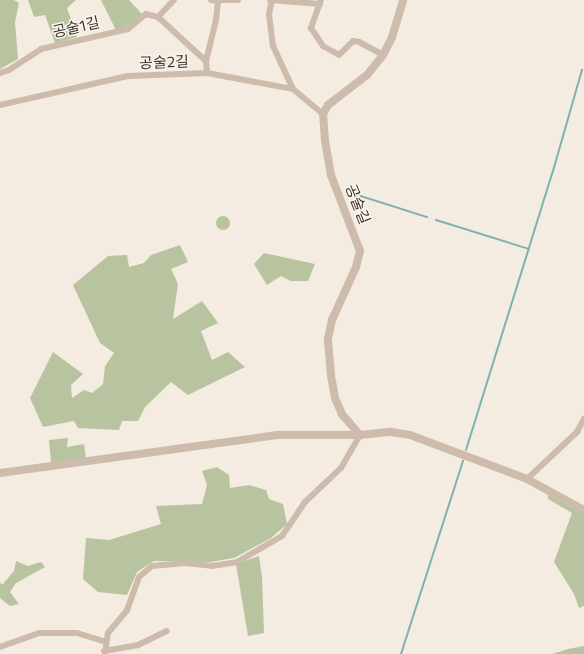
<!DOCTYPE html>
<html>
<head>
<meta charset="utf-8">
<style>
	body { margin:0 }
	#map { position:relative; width:584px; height:654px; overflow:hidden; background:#f4ebe1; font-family:Commissioner,"Noto Sans KR",sans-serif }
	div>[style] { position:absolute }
	.green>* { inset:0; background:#b8c4a0 }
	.round { border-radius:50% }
	.stream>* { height:2px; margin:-1px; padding:0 1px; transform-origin:1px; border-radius:1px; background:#7fb0b2 }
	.minor>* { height:6px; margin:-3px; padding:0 3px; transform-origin:3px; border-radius:3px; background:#cdbbac }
	.tertiary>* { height:8px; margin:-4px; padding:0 4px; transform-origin:4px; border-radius:4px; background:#cdbbac }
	span { translate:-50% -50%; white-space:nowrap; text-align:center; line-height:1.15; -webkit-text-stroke:3px #fbf5ee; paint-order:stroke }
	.street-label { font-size:15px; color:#3b302b }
</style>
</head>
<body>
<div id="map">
	<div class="green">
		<div style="clip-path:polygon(0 0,14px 0,19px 3px,15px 22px,18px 59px,0 69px)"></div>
		<div style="clip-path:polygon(28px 0,76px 0,67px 8px,77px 37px,55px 43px,45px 15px,34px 17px)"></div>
		<div style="clip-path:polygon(101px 0,129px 0,142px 14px,129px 25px,116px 30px)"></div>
		<div class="round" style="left:216px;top:216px;width:14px;height:14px"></div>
		<div style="clip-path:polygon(180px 245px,188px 262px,171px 269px,178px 284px,173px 319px,202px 301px,218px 323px,201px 331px,212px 360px,228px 352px,245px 367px,188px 395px,171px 382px,145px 407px,138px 421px,122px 421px,119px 430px,78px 428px,74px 421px,43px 427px,30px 398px,53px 352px,83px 374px,71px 385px,72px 398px,84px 390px,92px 393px,103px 384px,105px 366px,114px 353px,100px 343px,73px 285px,108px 256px,127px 255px,129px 267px,144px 263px,151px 255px)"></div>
		<div style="clip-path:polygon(264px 253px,315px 264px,308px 281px,291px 281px,281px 276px,267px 285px,254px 264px)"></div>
		<div style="clip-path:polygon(68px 438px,67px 447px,84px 444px,86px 458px,51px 462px,49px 440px)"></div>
		<div style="clip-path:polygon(217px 467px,229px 475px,230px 488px,249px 485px,266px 490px,269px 499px,283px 504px,287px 524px,271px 538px,234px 558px,210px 562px,154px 561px,137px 572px,127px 595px,98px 592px,83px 579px,86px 538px,109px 540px,161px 524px,156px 506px,202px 504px,207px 485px,202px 471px)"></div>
		<div style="clip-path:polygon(548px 495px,584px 513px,584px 606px,579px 608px,574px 594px,554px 562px,572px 513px,548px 499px)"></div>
		<div style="clip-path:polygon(259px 556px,262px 577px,264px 633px,248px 636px,236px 564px)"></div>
		<div style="clip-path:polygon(16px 561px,28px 566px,41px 562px,45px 567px,16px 583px,10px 592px,19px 604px,10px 606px,0 598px,0 582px,2px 585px,14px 571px)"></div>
		<div style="clip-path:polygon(584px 646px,584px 654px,552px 654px,568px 649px)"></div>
	</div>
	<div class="stream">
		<div style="left:348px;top:192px;width:83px;rotate:17.6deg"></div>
		<div style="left:436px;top:220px;width:97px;rotate:17.3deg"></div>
		<div style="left:466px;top:450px;width:300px;rotate:-72.7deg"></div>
		<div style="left:555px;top:164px;width:98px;rotate:-74deg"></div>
		<div style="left:401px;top:654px;width:203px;rotate:-72.2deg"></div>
	</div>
	<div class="minor">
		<div style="left:211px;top:0;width:27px"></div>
		<div style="left:270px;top:0;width:50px;rotate:4.6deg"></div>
		<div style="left:272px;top:0;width:14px;rotate:102deg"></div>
		<div style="left:269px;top:14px;width:32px;rotate:83deg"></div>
		<div style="left:273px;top:46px;width:47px;rotate:65.1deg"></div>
		<div style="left:321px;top:0;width:30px;rotate:110deg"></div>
		<div style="left:311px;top:28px;width:22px;rotate:56deg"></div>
		<div style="left:323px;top:46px;width:18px;rotate:29deg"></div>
		<div style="left:339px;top:55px;width:20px;rotate:-45deg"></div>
		<div style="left:353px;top:41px;width:6px;rotate:9deg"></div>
		<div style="left:359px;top:42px;width:27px;rotate:28deg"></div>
		<div style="left:158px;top:17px;width:23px;rotate:-47deg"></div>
		<div style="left:0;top:73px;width:9px;rotate:-18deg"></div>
		<div style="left:9px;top:70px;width:38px;rotate:-33deg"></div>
		<div style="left:41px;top:49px;width:89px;rotate:-12.9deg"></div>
		<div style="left:128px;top:29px;width:23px;rotate:-40deg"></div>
		<div style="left:146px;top:14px;width:12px;rotate:14deg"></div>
		<div style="left:158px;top:17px;width:65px;rotate:42.5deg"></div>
		<div style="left:207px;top:73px;width:12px;rotate:-95deg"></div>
		<div style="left:206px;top:61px;width:42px;rotate:-76.3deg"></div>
		<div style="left:216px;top:20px;width:19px;rotate:-84deg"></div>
		<div style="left:0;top:105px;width:131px;rotate:-12.8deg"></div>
		<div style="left:128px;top:76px;width:79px;rotate:-2.2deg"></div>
		<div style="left:207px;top:73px;width:87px;rotate:10.5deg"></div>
		<div style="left:293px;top:89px;width:39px;rotate:40deg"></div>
		<div style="left:527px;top:479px;width:69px;rotate:-43.2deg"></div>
		<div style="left:577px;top:432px;width:15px;rotate:-62deg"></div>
		<div style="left:0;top:647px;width:41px;rotate:-19.7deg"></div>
		<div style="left:39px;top:633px;width:38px"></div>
		<div style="left:77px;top:633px;width:30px;rotate:17deg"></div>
		<div style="left:104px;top:651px;width:35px;rotate:-10deg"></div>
		<div style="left:138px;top:645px;width:32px;rotate:-26deg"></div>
		<div style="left:105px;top:654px;width:21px;rotate:-82deg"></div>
		<div style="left:108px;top:633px;width:30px;rotate:-50deg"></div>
		<div style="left:127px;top:610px;width:35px;rotate:-70deg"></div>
		<div style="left:139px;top:577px;width:17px;rotate:-40deg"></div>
		<div style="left:152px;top:566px;width:33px;rotate:-5deg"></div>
		<div style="left:185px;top:563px;width:27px;rotate:6deg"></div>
		<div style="left:212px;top:566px;width:25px;rotate:-9deg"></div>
		<div style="left:237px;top:562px;width:52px;rotate:-30deg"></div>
		<div style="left:282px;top:536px;width:41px;rotate:-55.9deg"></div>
		<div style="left:305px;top:502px;width:50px;rotate:-43.4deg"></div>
		<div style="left:341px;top:468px;width:38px;rotate:-60deg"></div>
	</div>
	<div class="tertiary">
		<div style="left:360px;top:435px;width:28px;rotate:-131deg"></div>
		<div style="left:342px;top:414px;width:17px;rotate:-114deg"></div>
		<div style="left:335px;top:398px;width:23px;rotate:-100deg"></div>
		<div style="left:331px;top:375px;width:36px;rotate:-95deg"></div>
		<div style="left:328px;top:339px;width:19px;rotate:-78deg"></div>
		<div style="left:332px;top:320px;width:58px;rotate:-65.6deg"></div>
		<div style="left:356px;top:267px;width:16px;rotate:-76deg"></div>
		<div style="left:360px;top:251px;width:81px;rotate:-110.9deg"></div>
		<div style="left:331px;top:175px;width:35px;rotate:-100deg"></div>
		<div style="left:325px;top:141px;width:27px;rotate:-94deg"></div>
		<div style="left:323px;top:114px;width:10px;rotate:-61deg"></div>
		<div style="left:328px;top:105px;width:49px;rotate:-37.6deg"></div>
		<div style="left:367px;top:75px;width:26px;rotate:-51deg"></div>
		<div style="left:383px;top:55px;width:20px;rotate:-63deg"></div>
		<div style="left:392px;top:37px;width:39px;rotate:-73deg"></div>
		<div style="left:0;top:473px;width:280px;rotate:-7.8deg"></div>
		<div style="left:277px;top:435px;width:83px"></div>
		<div style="left:360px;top:435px;width:31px;rotate:-6deg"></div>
		<div style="left:391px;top:432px;width:19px;rotate:9deg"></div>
		<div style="left:410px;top:435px;width:125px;rotate:20.6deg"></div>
		<div style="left:527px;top:479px;width:65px;rotate:28.5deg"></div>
	</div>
	<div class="street-label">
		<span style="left:76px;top:27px;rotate:-13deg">공술1길</span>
		<span style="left:164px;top:62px;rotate:-2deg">공술2길</span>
		<span style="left:358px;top:204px;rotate:68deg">공술길</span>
	</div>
</div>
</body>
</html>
